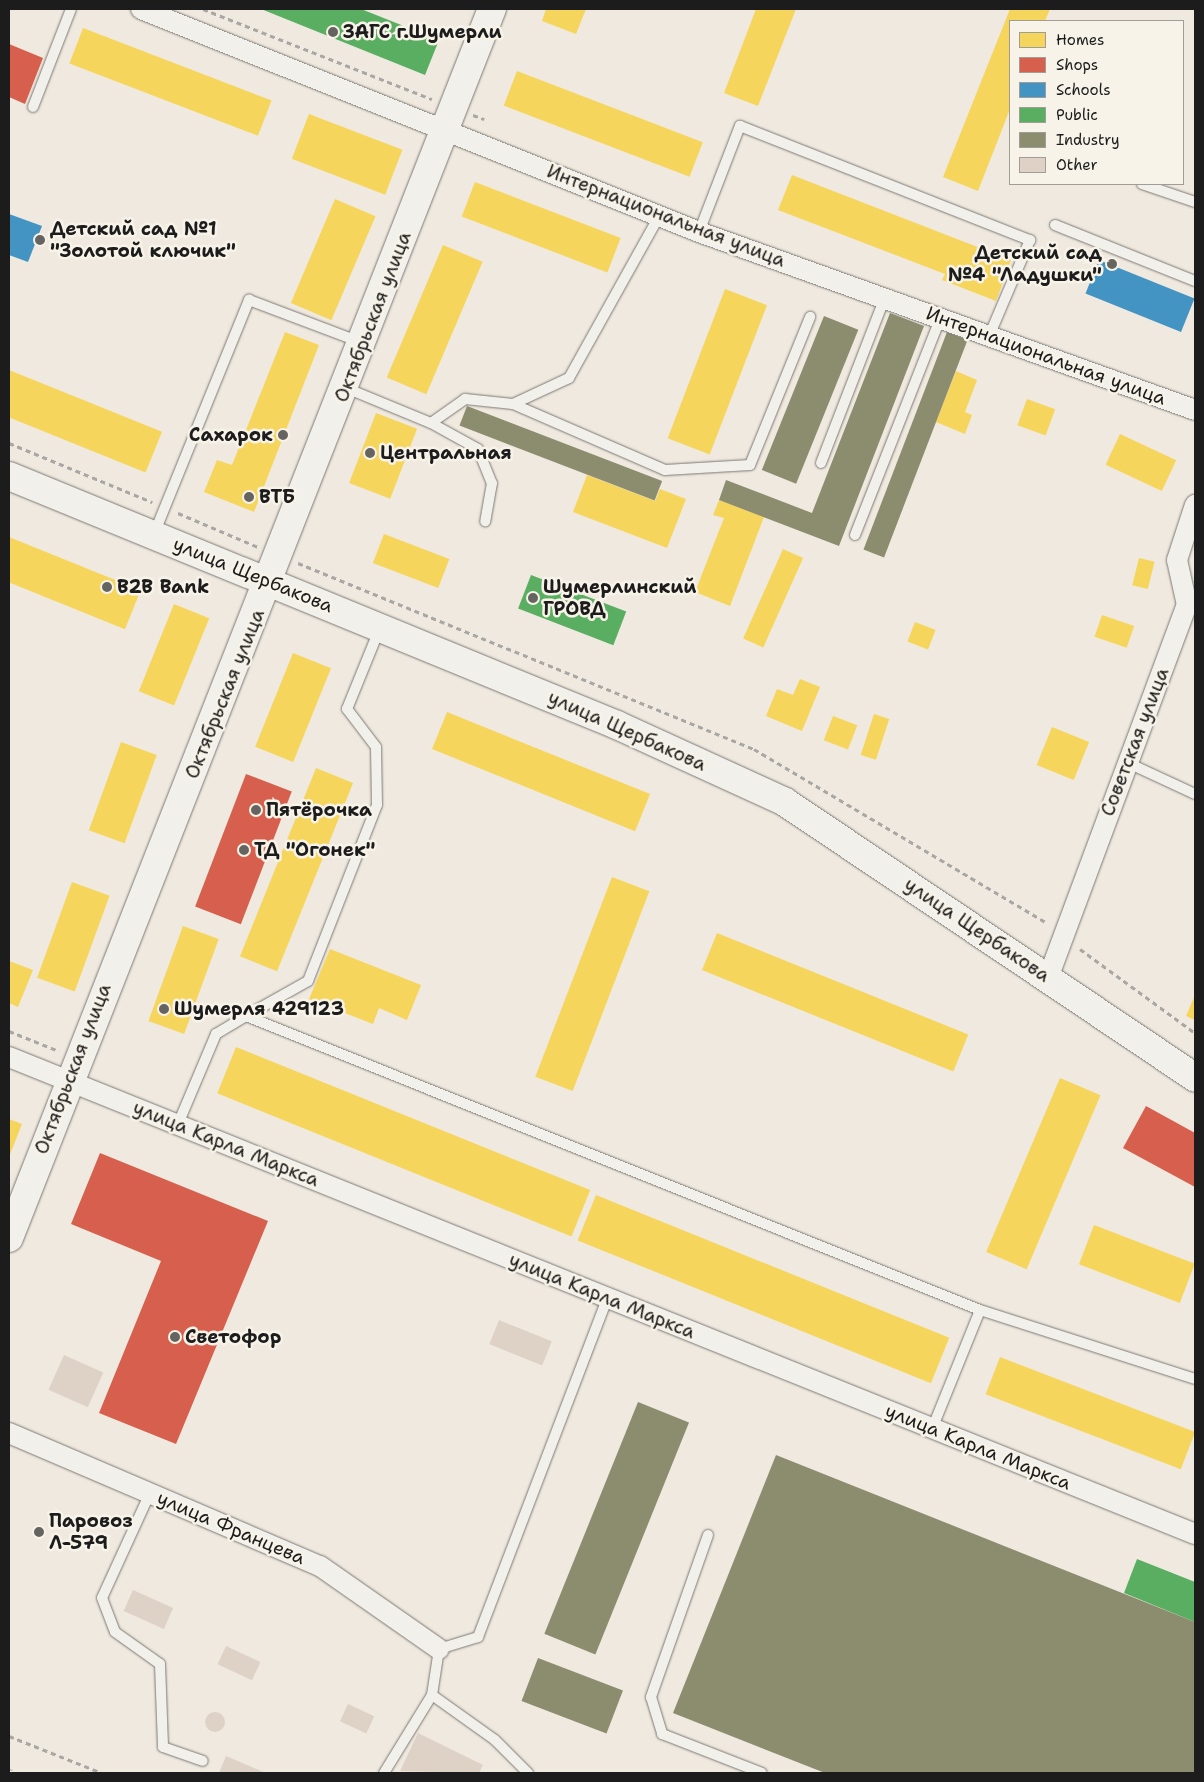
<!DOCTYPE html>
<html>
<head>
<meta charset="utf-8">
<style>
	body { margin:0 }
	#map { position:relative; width:1204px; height:1782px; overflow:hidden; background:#f0e9df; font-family:"Shantell Sans",sans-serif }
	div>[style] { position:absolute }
	.homes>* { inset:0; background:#f6d55c; transform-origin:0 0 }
	.shops>* { inset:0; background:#d6604d; transform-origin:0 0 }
	.schools>* { inset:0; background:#4393c3; transform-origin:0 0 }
	.public>* { inset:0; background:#5aae61; transform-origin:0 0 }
	.industry>* { inset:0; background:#8c8c6e; transform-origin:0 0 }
	.building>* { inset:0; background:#ded2c7; transform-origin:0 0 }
	.round { border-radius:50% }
	.path>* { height:3px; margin-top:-1.5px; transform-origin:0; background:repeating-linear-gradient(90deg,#a9a7a4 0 5px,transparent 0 9px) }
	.roads { filter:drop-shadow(0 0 1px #7b7874) drop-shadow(0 0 1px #7b7874) }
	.service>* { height:10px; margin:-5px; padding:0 5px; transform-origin:5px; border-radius:5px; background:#f2f0eb }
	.minor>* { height:20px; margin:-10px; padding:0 10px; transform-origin:10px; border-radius:10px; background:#f2f0eb }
	.secondary>* { height:28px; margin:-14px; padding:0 14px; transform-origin:14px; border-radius:14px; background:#f2f0eb }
	.rail>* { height:5.5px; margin-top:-2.75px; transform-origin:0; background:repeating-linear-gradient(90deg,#f7f3e8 0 11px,#a9a7a4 0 22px); box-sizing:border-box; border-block:1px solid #a9a7a4 }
	.dots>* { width:14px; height:14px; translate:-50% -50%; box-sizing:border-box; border:2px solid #f7f3e8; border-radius:50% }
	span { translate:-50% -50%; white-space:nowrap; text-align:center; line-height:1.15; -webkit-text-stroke:5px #f7f3e8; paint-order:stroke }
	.poi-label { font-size:19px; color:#1c1c1c; font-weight:700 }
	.left { translate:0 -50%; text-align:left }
	.right { translate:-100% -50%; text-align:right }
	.street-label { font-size:19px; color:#1c1c1c }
	.frame { position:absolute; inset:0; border:10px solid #1c1c1c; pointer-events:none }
	.legend { position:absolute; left:1009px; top:20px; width:175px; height:165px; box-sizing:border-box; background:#f7f3e8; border:1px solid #9f9d96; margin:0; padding:6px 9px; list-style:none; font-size:15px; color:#1c1c1c }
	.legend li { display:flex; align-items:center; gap:10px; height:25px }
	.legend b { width:25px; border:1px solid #9f9d96 }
</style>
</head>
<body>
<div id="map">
	<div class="homes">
		<div style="clip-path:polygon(546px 9px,586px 9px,576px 34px,542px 21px)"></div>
		<div style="clip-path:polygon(756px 9px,796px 9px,758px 106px,724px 93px)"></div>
		<div style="clip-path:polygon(1010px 9px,1050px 9px,1045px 21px,1010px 21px,1010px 109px,978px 191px,943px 177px)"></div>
		<div style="left:83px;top:28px;width:202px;height:38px;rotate:21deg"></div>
		<div style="left:517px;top:71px;width:199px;height:37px;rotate:21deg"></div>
		<div style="left:309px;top:114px;width:100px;height:48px;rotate:21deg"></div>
		<div style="clip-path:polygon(792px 175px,1011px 260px,996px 301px,942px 280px,945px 274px,778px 210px)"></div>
		<div style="left:475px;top:182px;width:156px;height:37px;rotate:21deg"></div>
		<div style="left:335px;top:199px;width:44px;height:113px;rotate:23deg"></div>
		<div style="left:443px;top:245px;width:43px;height:144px;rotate:23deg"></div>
		<div style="left:725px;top:289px;width:45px;height:160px;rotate:21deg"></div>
		<div style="clip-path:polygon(285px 332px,319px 345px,254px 512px,204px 492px,217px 460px,232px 465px)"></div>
		<div style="left:9px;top:370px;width:165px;height:44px;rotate:22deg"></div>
		<div style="clip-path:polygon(956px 371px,977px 380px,965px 412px,972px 415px,965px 434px,936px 422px)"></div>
		<div style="left:1027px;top:399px;width:30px;height:28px;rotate:20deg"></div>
		<div style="left:376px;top:413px;width:44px;height:75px;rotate:21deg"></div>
		<div style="left:1120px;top:434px;width:62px;height:34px;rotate:25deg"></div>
		<div style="clip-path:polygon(587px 475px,655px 501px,660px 489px,686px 499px,667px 548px,573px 512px)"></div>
		<div style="clip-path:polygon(719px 500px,764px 517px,730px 606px,695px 592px,724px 518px,713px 515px)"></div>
		<div style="left:384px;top:534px;width:70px;height:31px;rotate:21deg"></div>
		<div style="left:9px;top:537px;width:142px;height:42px;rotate:22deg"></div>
		<div style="left:783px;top:549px;width:22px;height:98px;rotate:24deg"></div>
		<div style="left:1139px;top:558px;width:16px;height:28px;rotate:14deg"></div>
		<div style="left:174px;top:604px;width:38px;height:94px;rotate:22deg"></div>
		<div style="left:1102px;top:615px;width:34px;height:23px;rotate:19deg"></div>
		<div style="left:915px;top:622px;width:22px;height:21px;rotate:21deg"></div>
		<div style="left:293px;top:653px;width:41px;height:101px;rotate:22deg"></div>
		<div style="clip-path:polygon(800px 679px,820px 687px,802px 731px,766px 716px,777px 689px,793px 695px)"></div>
		<div style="left:447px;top:712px;width:219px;height:40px;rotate:22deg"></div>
		<div style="left:874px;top:714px;width:16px;height:43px;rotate:18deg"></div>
		<div style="left:833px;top:716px;width:26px;height:26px;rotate:21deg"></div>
		<div style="left:1052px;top:727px;width:40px;height:41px;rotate:22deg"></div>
		<div style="left:121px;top:742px;width:38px;height:94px;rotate:20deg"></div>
		<div style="left:316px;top:768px;width:40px;height:203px;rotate:22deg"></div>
		<div style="left:612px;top:877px;width:40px;height:214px;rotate:21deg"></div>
		<div style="left:72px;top:882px;width:40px;height:102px;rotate:20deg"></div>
		<div style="left:183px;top:926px;width:38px;height:101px;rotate:20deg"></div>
		<div style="left:717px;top:933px;width:271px;height:40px;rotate:22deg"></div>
		<div style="clip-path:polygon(330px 949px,421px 985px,407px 1020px,379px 1008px,373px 1024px,309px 999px)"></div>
		<div style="clip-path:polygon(9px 961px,33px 970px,18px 1007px,9px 1003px)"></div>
		<div style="clip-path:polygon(1195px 995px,1195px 1020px,1186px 1016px)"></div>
		<div style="left:236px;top:1047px;width:382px;height:50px;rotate:22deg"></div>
		<div style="left:1060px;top:1078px;width:44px;height:189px;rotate:23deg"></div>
		<div style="clip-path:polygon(9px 1119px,22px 1124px,9px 1157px)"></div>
		<div style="left:596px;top:1195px;width:381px;height:49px;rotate:22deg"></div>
		<div style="left:1094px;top:1225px;width:108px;height:42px;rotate:21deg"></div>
		<div style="left:1000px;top:1357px;width:209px;height:40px;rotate:21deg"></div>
	</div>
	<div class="shops">
		<div style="clip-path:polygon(9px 44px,43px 58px,25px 104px,9px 97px)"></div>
		<div style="left:246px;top:774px;width:49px;height:142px;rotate:21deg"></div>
		<div style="clip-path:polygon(1146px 1106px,1195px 1133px,1195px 1187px,1123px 1148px)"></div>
		<div style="clip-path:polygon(100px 1153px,268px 1221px,176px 1444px,99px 1413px,161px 1261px,71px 1224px)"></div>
	</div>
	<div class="schools">
		<div style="clip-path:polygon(9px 214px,42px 226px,28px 262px,9px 255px)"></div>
		<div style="left:1099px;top:260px;width:103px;height:36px;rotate:22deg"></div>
	</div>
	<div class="public">
		<div style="clip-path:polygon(261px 9px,361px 9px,439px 40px,425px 75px)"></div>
		<div style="left:531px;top:575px;width:102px;height:36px;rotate:21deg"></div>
		<div style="clip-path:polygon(1137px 1559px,1195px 1582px,1195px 1622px,1124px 1593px)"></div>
	</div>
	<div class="industry">
		<div style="clip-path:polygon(890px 313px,924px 326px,839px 546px,719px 500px,726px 480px,812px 513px)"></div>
		<div style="left:824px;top:316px;width:37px;height:166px;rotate:22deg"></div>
		<div style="left:947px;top:332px;width:22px;height:233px;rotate:21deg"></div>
		<div style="left:467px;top:406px;width:209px;height:21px;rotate:21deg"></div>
		<div style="left:638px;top:1402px;width:55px;height:250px;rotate:22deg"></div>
		<div style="clip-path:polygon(776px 1455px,1195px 1622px,1195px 1773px,825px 1773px,673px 1713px)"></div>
		<div style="left:538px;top:1658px;width:91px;height:46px;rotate:21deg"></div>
	</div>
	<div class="building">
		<div style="left:499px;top:1320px;width:57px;height:26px;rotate:22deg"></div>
		<div style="left:64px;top:1355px;width:43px;height:38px;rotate:24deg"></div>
		<div style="left:133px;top:1590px;width:44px;height:23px;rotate:24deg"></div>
		<div style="left:226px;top:1646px;width:38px;height:20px;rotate:25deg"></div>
		<div style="left:348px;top:1704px;width:29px;height:19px;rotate:25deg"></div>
		<div class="round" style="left:205px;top:1712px;width:20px;height:20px"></div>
		<div style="clip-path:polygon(418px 1733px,483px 1765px,479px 1773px,400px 1771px)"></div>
		<div style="clip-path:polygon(226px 1756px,266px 1773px,219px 1773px)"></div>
	</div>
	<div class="path">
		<div style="left:203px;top:9px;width:246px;rotate:21.5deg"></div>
		<div style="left:473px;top:115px;width:12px;rotate:20deg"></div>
		<div style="left:9px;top:443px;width:155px;rotate:22.4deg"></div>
		<div style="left:178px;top:513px;width:87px;rotate:23deg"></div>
		<div style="left:298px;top:563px;width:492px;rotate:22.2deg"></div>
		<div style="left:754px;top:749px;width:341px;rotate:30.7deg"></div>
		<div style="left:1080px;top:949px;width:142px;rotate:36.1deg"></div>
		<div style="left:9px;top:1031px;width:54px;rotate:21.8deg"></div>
		<div style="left:9px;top:1736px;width:100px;rotate:21.7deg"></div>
	</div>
	<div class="roads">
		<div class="service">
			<div style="left:33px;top:107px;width:105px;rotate:-68.8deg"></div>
			<div style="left:1142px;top:184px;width:56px;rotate:18.8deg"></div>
			<div style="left:1055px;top:225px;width:151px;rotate:21.8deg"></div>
			<div style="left:699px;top:232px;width:114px;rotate:-68.9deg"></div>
			<div style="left:740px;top:126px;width:312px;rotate:21.5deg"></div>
			<div style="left:1030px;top:240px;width:102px;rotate:113.1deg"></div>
			<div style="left:346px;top:388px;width:92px;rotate:22.4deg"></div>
			<div style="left:431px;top:423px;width:54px;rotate:29deg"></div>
			<div style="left:478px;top:449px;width:37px;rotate:68deg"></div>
			<div style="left:492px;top:483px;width:39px;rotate:100deg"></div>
			<div style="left:513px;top:404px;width:166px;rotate:23.5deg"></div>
			<div style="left:665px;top:470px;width:85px;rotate:-3.4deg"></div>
			<div style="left:750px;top:465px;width:160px;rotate:-67.9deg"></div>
			<div style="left:431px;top:423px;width:42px;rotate:-35.2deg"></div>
			<div style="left:465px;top:399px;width:48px;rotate:5.9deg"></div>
			<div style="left:513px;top:404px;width:62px;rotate:-24.9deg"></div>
			<div style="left:569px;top:378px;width:185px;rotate:-60.9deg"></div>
			<div style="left:821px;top:463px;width:178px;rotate:-68.9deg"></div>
			<div style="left:154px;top:534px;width:253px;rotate:-67.9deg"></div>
			<div style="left:249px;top:300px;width:119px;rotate:20.7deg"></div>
			<div style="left:855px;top:535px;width:234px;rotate:-68.5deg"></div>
			<div style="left:1126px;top:762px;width:76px;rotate:24.9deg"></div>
			<div style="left:246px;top:1016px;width:71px;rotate:-29.4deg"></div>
			<div style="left:308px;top:981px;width:189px;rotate:-68.6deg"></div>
			<div style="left:377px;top:805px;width:58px;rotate:-91deg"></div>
			<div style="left:376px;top:747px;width:48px;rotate:-127.3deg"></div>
			<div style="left:347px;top:709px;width:85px;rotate:-67.9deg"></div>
			<div style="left:178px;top:1124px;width:98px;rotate:-67.1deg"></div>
			<div style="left:216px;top:1034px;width:35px;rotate:-31deg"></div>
			<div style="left:246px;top:1016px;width:791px;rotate:21.83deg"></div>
			<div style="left:980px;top:1310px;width:226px;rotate:17.8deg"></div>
			<div style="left:932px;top:1429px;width:128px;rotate:-68deg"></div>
			<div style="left:150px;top:1493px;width:115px;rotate:114.6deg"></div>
			<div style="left:102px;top:1598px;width:36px;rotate:69deg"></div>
			<div style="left:115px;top:1632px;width:55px;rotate:35.4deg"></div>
			<div style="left:160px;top:1664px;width:83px;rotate:87.9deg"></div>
			<div style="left:163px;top:1747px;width:42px;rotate:19.3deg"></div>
			<div style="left:708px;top:1535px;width:172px;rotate:109.4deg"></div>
			<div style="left:651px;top:1697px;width:39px;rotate:73deg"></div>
			<div style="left:662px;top:1734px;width:107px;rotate:21.3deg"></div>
			<div style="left:432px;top:1695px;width:77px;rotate:35.5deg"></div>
			<div style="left:495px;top:1740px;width:47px;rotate:45deg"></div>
			<div style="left:384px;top:1773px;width:92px;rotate:-58.4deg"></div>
			<div style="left:432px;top:1695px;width:47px;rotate:-81.3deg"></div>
			<div style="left:439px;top:1649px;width:41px;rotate:-17.1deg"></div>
			<div style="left:478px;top:1637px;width:362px;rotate:-69.1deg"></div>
		</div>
		<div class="minor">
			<div style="left:141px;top:9px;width:601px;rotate:21.78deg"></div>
			<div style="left:699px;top:232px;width:527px;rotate:19.74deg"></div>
			<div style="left:1048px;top:978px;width:398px;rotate:-69.6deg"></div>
			<div style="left:1187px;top:605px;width:46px;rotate:-102.5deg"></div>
			<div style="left:1177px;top:560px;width:58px;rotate:-71.9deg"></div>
			<div style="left:9px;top:1057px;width:1278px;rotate:21.91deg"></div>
			<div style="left:9px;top:1433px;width:338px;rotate:23.2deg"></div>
			<div style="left:320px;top:1566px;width:145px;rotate:34.9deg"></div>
		</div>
		<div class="secondary">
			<div style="left:9px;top:476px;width:657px;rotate:22.27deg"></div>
			<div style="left:617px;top:725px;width:185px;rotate:24.6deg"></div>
			<div style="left:785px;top:802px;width:494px;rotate:33.9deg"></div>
			<div style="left:9px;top:1238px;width:1321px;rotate:-68.55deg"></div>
		</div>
	</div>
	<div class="rail">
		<div style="left:9px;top:1772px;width:3px;rotate:18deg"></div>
	</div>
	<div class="dots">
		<div style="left:333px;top:32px;background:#666460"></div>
		<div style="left:40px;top:240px;background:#666460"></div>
		<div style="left:1112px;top:264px;background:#666460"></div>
		<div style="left:283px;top:435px;background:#666460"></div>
		<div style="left:370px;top:453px;background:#666460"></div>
		<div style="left:249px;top:497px;background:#666460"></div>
		<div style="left:107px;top:587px;background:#666460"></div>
		<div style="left:533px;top:598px;background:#666460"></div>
		<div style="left:256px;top:810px;background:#666460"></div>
		<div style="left:244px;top:850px;background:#666460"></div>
		<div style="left:164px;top:1009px;background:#666460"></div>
		<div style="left:175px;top:1337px;background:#666460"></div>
		<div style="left:39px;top:1532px;background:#666460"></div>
	</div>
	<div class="poi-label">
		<span class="left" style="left:343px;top:32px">ЗАГС г.Шумерли</span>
		<span class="left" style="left:50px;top:240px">Детский сад №1<br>"Золотой ключик"</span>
		<span class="right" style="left:1102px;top:264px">Детский сад<br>№4 "Ладушки"</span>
		<span class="right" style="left:273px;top:435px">Сахарок</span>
		<span class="left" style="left:380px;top:453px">Центральная</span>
		<span class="left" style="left:259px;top:497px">ВТБ</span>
		<span class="left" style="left:117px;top:587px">B2B Bank</span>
		<span class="left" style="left:543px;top:598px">Шумерлинский<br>ГРОВД</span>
		<span class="left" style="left:266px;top:810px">Пятёрочка</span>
		<span class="left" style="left:254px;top:850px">ТД "Огонек"</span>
		<span class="left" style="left:174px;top:1009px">Шумерля 429123</span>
		<span class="left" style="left:185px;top:1337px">Светофор</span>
		<span class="left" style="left:49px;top:1532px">Паровоз<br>Л-579</span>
	</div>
	<div class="street-label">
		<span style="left:666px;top:216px;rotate:21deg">Интернациональная улица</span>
		<span style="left:373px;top:317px;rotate:-69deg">Октябрьская улица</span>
		<span style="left:1046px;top:356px;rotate:20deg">Интернациональная улица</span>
		<span style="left:253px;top:575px;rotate:22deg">улица Щербакова</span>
		<span style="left:225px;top:694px;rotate:-68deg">Октябрьская улица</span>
		<span style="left:627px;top:731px;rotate:24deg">улица Щербакова</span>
		<span style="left:1135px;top:742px;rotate:-69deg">Советская улица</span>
		<span style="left:977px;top:930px;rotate:34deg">улица Щербакова</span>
		<span style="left:73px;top:1069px;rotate:-69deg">Октябрьская улица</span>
		<span style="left:226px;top:1144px;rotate:22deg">улица Карла Маркса</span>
		<span style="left:602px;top:1296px;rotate:22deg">улица Карла Маркса</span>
		<span style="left:978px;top:1447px;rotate:22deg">улица Карла Маркса</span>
		<span style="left:231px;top:1528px;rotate:23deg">улица Францева</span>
	</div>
	<div class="frame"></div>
	<ul class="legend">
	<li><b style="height:14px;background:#f6d55c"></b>Homes</li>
	<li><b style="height:14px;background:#d6604d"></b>Shops</li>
	<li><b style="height:14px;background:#4393c3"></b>Schools</li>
	<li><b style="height:14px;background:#5aae61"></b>Public</li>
	<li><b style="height:14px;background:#8c8c6e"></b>Industry</li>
	<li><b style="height:14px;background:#ded2c7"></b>Other</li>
	</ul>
</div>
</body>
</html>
